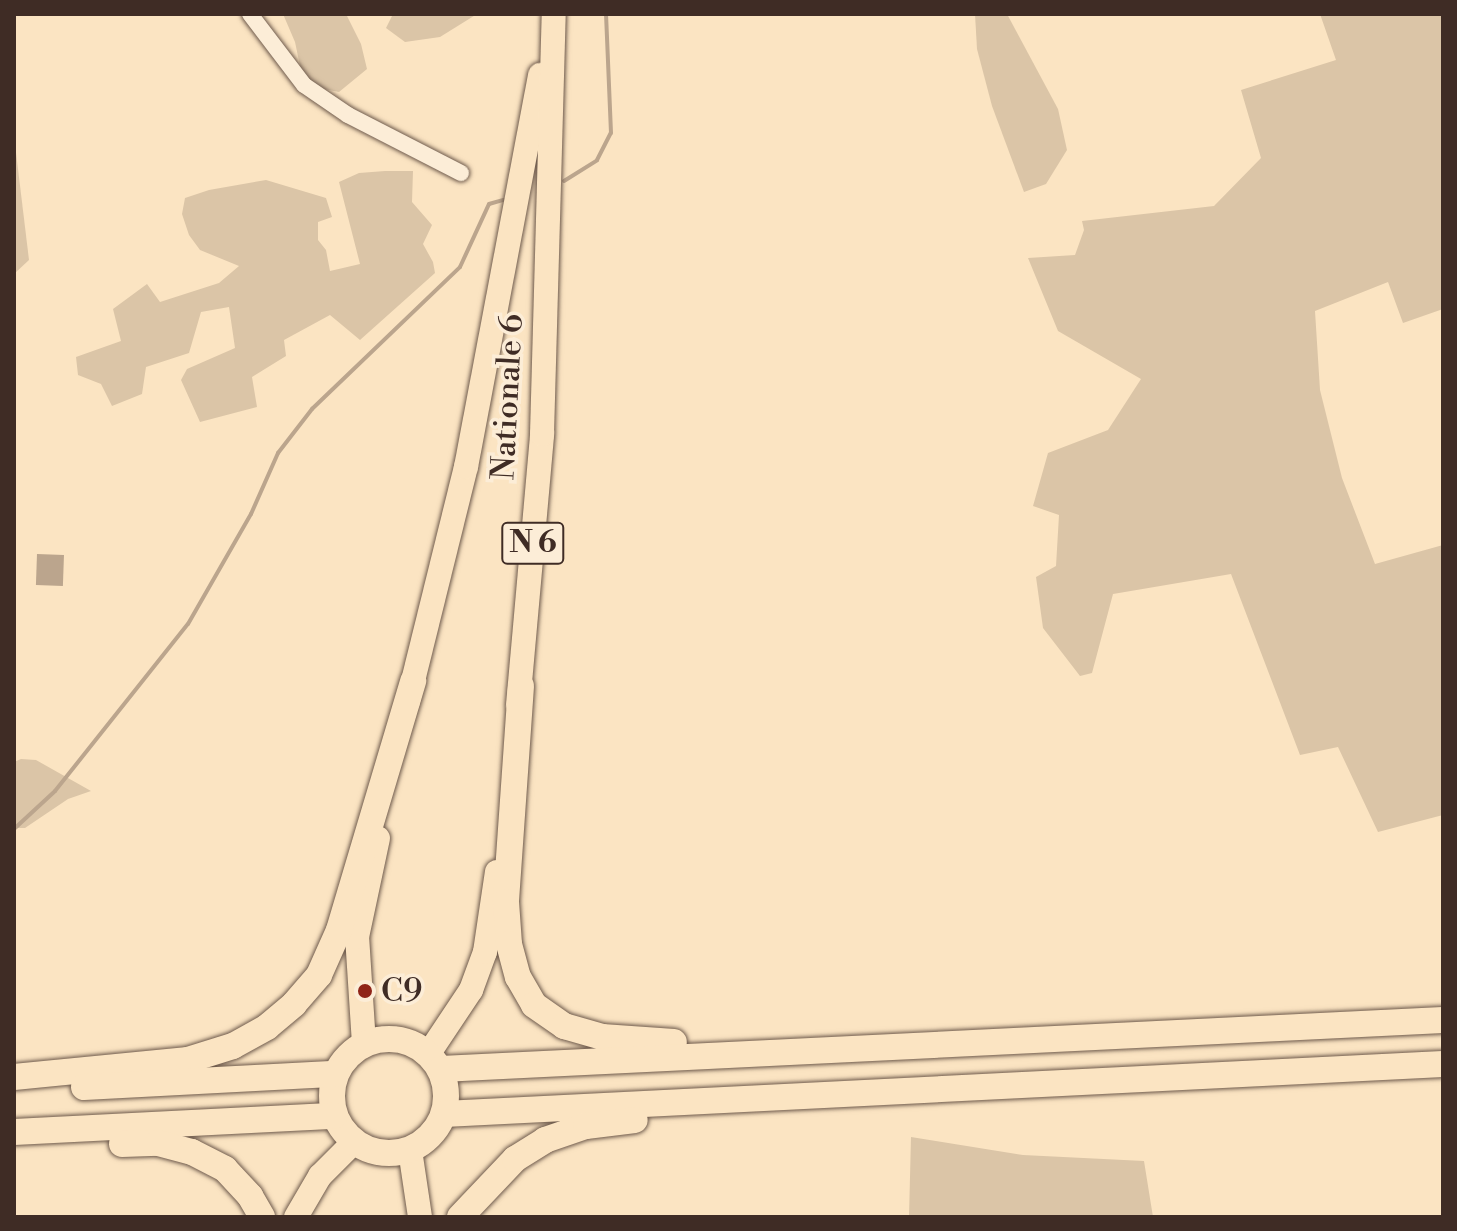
<!DOCTYPE html>
<html>
<head>
<meta charset="utf-8">
<style>
	body { margin:0 }
	#map { position:relative; width:1457px; height:1231px; overflow:hidden; background:#fbe4c2; font-family:"Libre Bodoni",serif }
	div>[style] { position:absolute }
	.green>* { inset:0; background:#dbc5a7 }
	.water>* { inset:0; background:#bba58d; transform-origin:0 0 }
	.stream>* { height:4px; margin:-2px; padding:0 2px; transform-origin:2px; border-radius:2px; background:#bba58d }
	.roads { filter:drop-shadow(0 0 2px #6e5a4c) drop-shadow(0 0 2px #6e5a4c) }
	.minor>* { height:16px; margin:-8px; padding:0 8px; transform-origin:8px; border-radius:8px; background:#fcedd7 }
	.primary>* { height:24px; margin:-12px; padding:0 12px; transform-origin:12px; border-radius:12px; background:#fbe4c2 }
	.trunk>* { height:26px; margin:-13px; padding:0 13px; transform-origin:13px; border-radius:13px; background:#fbe4c2 }
	.trunk>.ring { margin:-13px; padding:0; box-sizing:content-box; background:none; border:26px solid #fbe4c2; border-radius:50% }
	.dots>* { width:22px; height:22px; translate:-50% -50%; box-sizing:border-box; border:4px solid #fcedd7; border-radius:50% }
	span { translate:-50% -50%; white-space:nowrap; text-align:center; line-height:1.15; -webkit-text-stroke:7px #fcedd7; paint-order:stroke }
	.shield-label span { padding:2px 6px; background:#fcedd7; border:2px solid; border-radius:6px; -webkit-text-stroke-width:0 }
	.shield-label { font-size:30px; color:#3f2c25; font-weight:700 }
	.street-label { font-size:32px; color:#3f2c25 }
	.poi-label { font-size:32px; color:#3f2c25 }
	.left { translate:0 -50%; text-align:left }
	.frame { position:absolute; inset:0; border:16px solid #3f2c25; pointer-events:none }
</style>
</head>
<body>
<div id="map">
	<div class="green">
		<div style="clip-path:polygon(283px 14px,346px 14px,361px 44px,367px 69px,339px 92px,304px 85px,295px 42px)"></div>
		<div style="clip-path:polygon(393px 14px,477px 14px,440px 37px,405px 42px,386px 28px)"></div>
		<div style="clip-path:polygon(975px 14px,1007px 14px,1058px 109px,1067px 150px,1046px 184px,1024px 192px,992px 106px,977px 49px)"></div>
		<div style="clip-path:polygon(1320px 14px,1443px 14px,1443px 309px,1403px 323px,1388px 282px,1315px 311px,1320px 390px,1342px 478px,1375px 564px,1443px 545px,1443px 815px,1378px 832px,1338px 747px,1300px 755px,1231px 574px,1113px 594px,1092px 673px,1080px 676px,1043px 628px,1036px 577px,1056px 566px,1059px 515px,1033px 506px,1048px 453px,1108px 430px,1141px 379px,1058px 331px,1028px 258px,1075px 255px,1084px 230px,1082px 221px,1214px 206px,1261px 158px,1241px 90px,1336px 60px)"></div>
		<div style="clip-path:polygon(14px 136px,29px 260px,14px 274px)"></div>
		<div style="clip-path:polygon(385px 171px,413px 171px,412px 202px,432px 225px,423px 244px,433px 262px,435px 273px,360px 340px,330px 315px,284px 340px,286px 356px,252px 377px,257px 407px,200px 422px,181px 380px,187px 369px,235px 348px,229px 307px,201px 312px,189px 353px,146px 367px,142px 394px,112px 406px,101px 384px,78px 375px,76px 357px,121px 341px,113px 309px,147px 284px,160px 302px,219px 283px,239px 266px,200px 250px,189px 235px,182px 214px,185px 198px,209px 190px,266px 180px,326px 198px,332px 217px,318px 222px,318px 240px,326px 250px,330px 271px,360px 264px,339px 182px,359px 173px)"></div>
		<div style="clip-path:polygon(21px 759px,36px 760px,91px 791px,68px 799px,25px 828px,14px 828px,14px 762px)"></div>
		<div style="clip-path:polygon(911px 1137px,1023px 1155px,1144px 1161px,1153px 1217px,909px 1217px)"></div>
	</div>
	<div class="water">
		<div style="left:37px;top:554px;width:27px;height:31px;rotate:2deg"></div>
	</div>
	<div class="stream">
		<div style="left:564px;top:181px;width:39px;rotate:-32deg"></div>
		<div style="left:597px;top:160px;width:30px;rotate:-63deg"></div>
		<div style="left:611px;top:133px;width:119px;rotate:-92.4deg"></div>
		<div style="left:14px;top:829px;width:56px;rotate:-42.8deg"></div>
		<div style="left:55px;top:791px;width:213px;rotate:-51.5deg"></div>
		<div style="left:188px;top:624px;width:127px;rotate:-60.2deg"></div>
		<div style="left:251px;top:514px;width:67px;rotate:-66.1deg"></div>
		<div style="left:278px;top:453px;width:56px;rotate:-52.3deg"></div>
		<div style="left:312px;top:409px;width:205px;rotate:-43.8deg"></div>
		<div style="left:460px;top:267px;width:69px;rotate:-65.3deg"></div>
		<div style="left:489px;top:204px;width:15px;rotate:-16deg"></div>
	</div>
	<div class="roads">
		<div class="minor">
			<div style="left:250px;top:14px;width:89px;rotate:52.7deg"></div>
			<div style="left:304px;top:85px;width:53px;rotate:34.3deg"></div>
			<div style="left:348px;top:115px;width:127px;rotate:27.2deg"></div>
		</div>
		<div class="primary">
			<div style="left:408px;top:701px;width:241px;rotate:-76.1deg"></div>
			<div style="left:466px;top:467px;width:399px;rotate:-79.3deg"></div>
			<div style="left:518px;top:705px;width:272px;rotate:-84.9deg"></div>
			<div style="left:542px;top:434px;width:420px;rotate:-88.4deg"></div>
			<div style="left:364px;top:1044px;width:107px;rotate:-93.7deg"></div>
			<div style="left:357px;top:937px;width:101px;rotate:-78deg"></div>
			<div style="left:429px;top:1053px;width:76px;rotate:-56.3deg"></div>
			<div style="left:471px;top:990px;width:40px;rotate:-69.8deg"></div>
			<div style="left:485px;top:952px;width:81px;rotate:-81.5deg"></div>
			<div style="left:410px;top:1150px;width:68px;rotate:81.5deg"></div>
			<div style="left:296px;top:1217px;width:48px;rotate:-59.7deg"></div>
			<div style="left:320px;top:1176px;width:48px;rotate:-45deg"></div>
		</div>
		<div class="trunk">
			<div style="left:521px;top:686px;width:217px;rotate:94deg"></div>
			<div style="left:506px;top:902px;width:42px;rotate:85.9deg"></div>
			<div style="left:509px;top:944px;width:34px;rotate:75deg"></div>
			<div style="left:518px;top:977px;width:32px;rotate:60deg"></div>
			<div style="left:534px;top:1005px;width:37px;rotate:35deg"></div>
			<div style="left:564px;top:1026px;width:40px;rotate:16deg"></div>
			<div style="left:602px;top:1037px;width:72px;rotate:4deg"></div>
			<div class="ring" style="left:332px;top:1039px;width:88px;height:88px"></div>
			<div style="left:441px;top:1069px;width:1003px;rotate:-2.8deg"></div>
			<div style="left:14px;top:1077px;width:175px;rotate:-5.6deg"></div>
			<div style="left:188px;top:1060px;width:47px;rotate:-17.3deg"></div>
			<div style="left:233px;top:1046px;width:39px;rotate:-29deg"></div>
			<div style="left:267px;top:1027px;width:35px;rotate:-40deg"></div>
			<div style="left:294px;top:1004px;width:38px;rotate:-49deg"></div>
			<div style="left:319px;top:975px;width:49px;rotate:-66deg"></div>
			<div style="left:339px;top:930px;width:260px;rotate:-73.4deg"></div>
			<div style="left:84px;top:1087px;width:252px;rotate:-3deg"></div>
			<div style="left:444px;top:1114px;width:1000px;rotate:-2.87deg"></div>
			<div style="left:14px;top:1132px;width:321px;rotate:-2.9deg"></div>
			<div style="left:122px;top:1144px;width:36px;rotate:-2deg"></div>
			<div style="left:158px;top:1143px;width:35px;rotate:15deg"></div>
			<div style="left:192px;top:1152px;width:37px;rotate:27deg"></div>
			<div style="left:225px;top:1169px;width:37px;rotate:47deg"></div>
			<div style="left:250px;top:1196px;width:24px;rotate:60deg"></div>
			<div style="left:460px;top:1217px;width:80px;rotate:-46.5deg"></div>
			<div style="left:515px;top:1159px;width:36px;rotate:-32deg"></div>
			<div style="left:545px;top:1140px;width:43px;rotate:-18.9deg"></div>
			<div style="left:586px;top:1126px;width:49px;rotate:-7deg"></div>
		</div>
	</div>
	<div class="dots">
		<div style="left:365px;top:991px;background:#8f2418"></div>
	</div>
	<div class="shield-label">
		<span style="left:533px;top:543px">N 6</span>
	</div>
	<div class="street-label">
		<span style="left:508px;top:397px;rotate:-87deg">Nationale 6</span>
	</div>
	<div class="poi-label">
		<span class="left" style="left:381px;top:991px">C9</span>
	</div>
	<div class="frame"></div>
</div>
</body>
</html>
